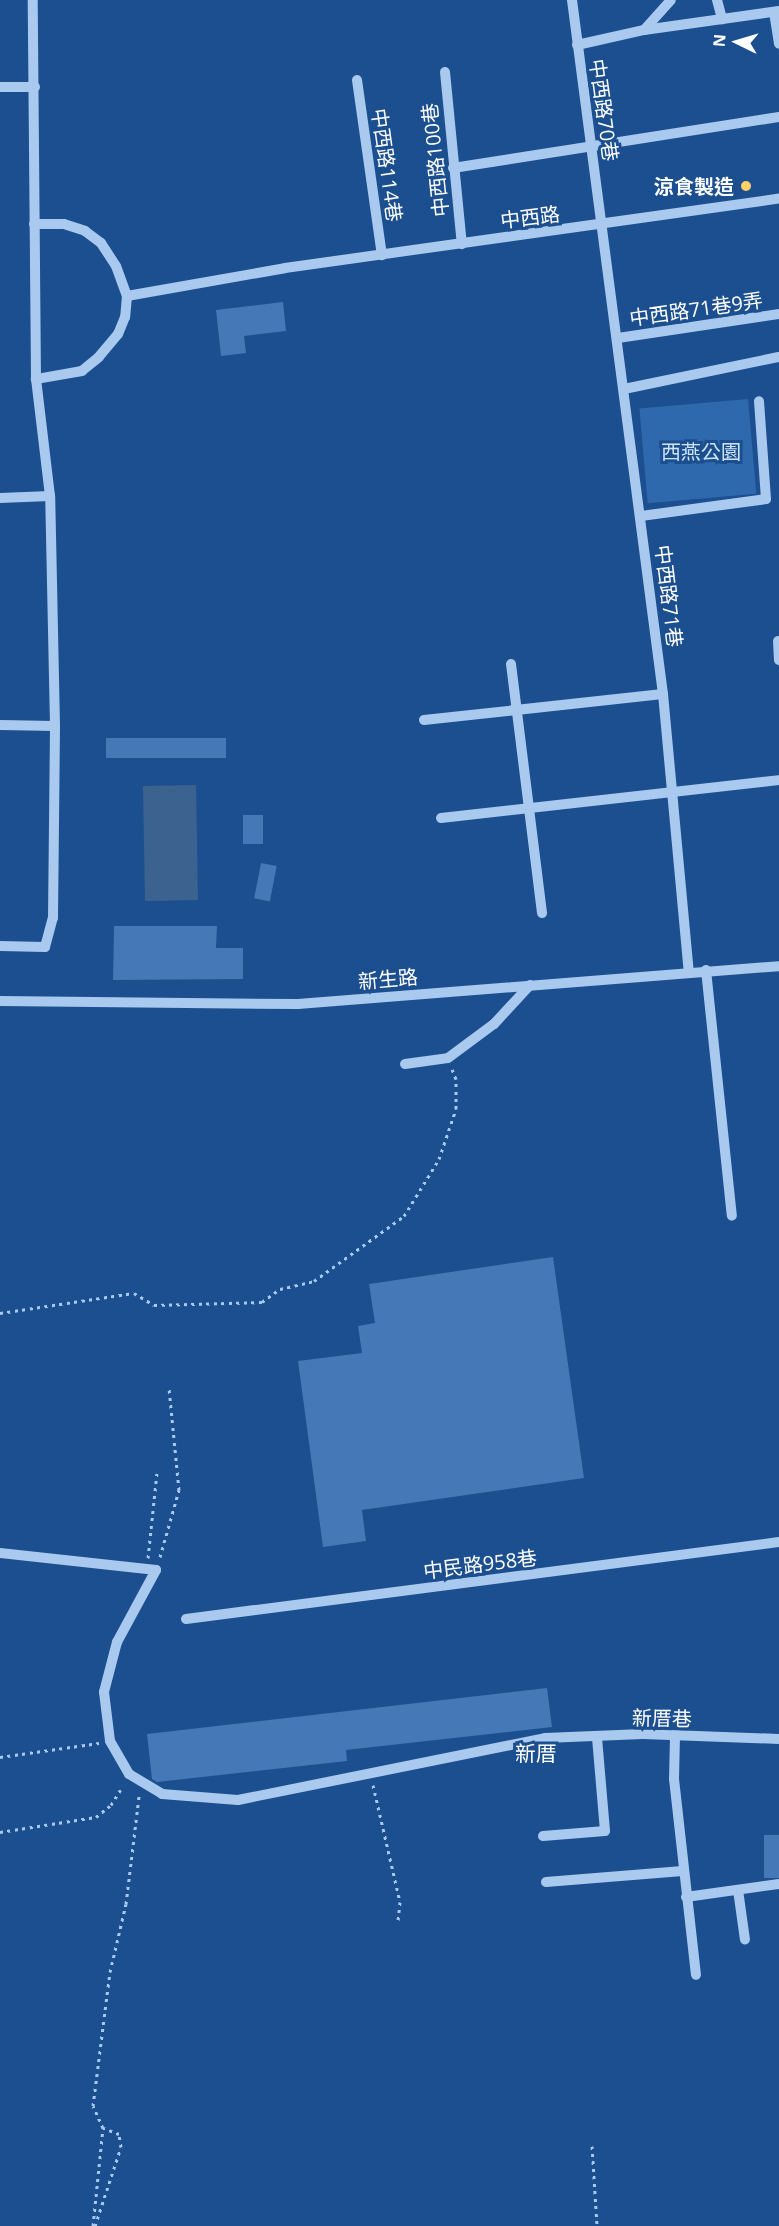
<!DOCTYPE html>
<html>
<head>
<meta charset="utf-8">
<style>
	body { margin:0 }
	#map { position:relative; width:779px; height:2226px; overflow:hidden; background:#1b4f8f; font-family:"Open Sans","Noto Sans TC",sans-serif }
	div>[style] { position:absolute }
	.green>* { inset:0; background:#2e69ad; transform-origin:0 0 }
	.water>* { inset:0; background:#3c6290; transform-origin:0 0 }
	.building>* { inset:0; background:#4478b7; transform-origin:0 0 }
	.path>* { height:3px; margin-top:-1.5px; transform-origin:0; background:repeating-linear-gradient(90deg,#a9c9ee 0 3px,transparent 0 7.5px) }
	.minor>* { height:10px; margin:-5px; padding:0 5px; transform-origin:5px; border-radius:5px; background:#a9c9ee }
	.dots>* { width:16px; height:16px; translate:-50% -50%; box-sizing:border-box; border:3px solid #1b4f8f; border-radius:50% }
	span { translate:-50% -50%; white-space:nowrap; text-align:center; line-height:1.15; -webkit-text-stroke:6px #1b4f8f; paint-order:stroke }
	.street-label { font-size:20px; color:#fff }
	.poi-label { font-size:20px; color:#fff; font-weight:700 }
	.right { translate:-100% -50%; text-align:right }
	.park-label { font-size:20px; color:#cfe3fa }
	.neighbourhood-label { font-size:21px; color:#fff }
	.north { position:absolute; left:707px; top:12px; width:60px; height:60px; -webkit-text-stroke:4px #1b4f8f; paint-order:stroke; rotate:275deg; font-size:16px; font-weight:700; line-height:24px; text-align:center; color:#fff }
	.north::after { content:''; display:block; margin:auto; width:21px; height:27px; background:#fff; clip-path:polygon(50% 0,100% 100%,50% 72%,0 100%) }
</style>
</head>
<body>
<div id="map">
	<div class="green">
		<div style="left:748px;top:399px;width:95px;height:109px;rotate:85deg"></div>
	</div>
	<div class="water">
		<div style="left:196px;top:785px;width:115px;height:53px;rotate:89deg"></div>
	</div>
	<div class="building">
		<div style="clip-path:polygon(283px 302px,286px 331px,244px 336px,246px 353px,221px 356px,216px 310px)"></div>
		<div style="left:106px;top:738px;width:120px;height:20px"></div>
		<div style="left:263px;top:815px;width:29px;height:20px;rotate:90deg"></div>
		<div style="left:261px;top:863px;width:16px;height:36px;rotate:11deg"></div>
		<div style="clip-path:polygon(114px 926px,217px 926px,216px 948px,243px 948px,243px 979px,113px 980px)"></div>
		<div style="clip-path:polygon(553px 1257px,584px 1478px,362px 1510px,366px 1541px,323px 1547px,298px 1361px,362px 1353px,358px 1326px,375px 1323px,369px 1284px)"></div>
		<div style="clip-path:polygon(547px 1688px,552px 1727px,346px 1750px,347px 1761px,157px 1782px,152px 1779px,147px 1734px)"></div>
		<div style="left:764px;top:1835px;width:15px;height:43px"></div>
	</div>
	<div class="path">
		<div style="left:0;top:1313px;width:135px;rotate:-8.5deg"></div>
		<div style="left:134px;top:1293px;width:23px;rotate:31deg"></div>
		<div style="left:154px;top:1305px;width:108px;rotate:-1.6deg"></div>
		<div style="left:262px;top:1302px;width:22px;rotate:-36deg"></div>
		<div style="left:280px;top:1289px;width:35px;rotate:-13deg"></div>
		<div style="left:314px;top:1281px;width:111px;rotate:-35.8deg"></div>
		<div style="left:404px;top:1216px;width:67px;rotate:-58.4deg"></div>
		<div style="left:439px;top:1159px;width:53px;rotate:-71.2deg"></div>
		<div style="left:456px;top:1109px;width:30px;rotate:-90deg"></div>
		<div style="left:456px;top:1079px;width:11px;rotate:-112deg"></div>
		<div style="left:160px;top:1557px;width:70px;rotate:-74.2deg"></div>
		<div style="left:179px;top:1490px;width:102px;rotate:-95.6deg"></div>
		<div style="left:148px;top:1558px;width:85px;rotate:-84deg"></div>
		<div style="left:0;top:1757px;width:100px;rotate:-8deg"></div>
		<div style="left:373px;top:1785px;width:120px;rotate:77deg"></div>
		<div style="left:400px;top:1902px;width:19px;rotate:96deg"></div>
		<div style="left:0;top:1832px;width:97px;rotate:-8.9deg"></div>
		<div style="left:96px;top:1817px;width:19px;rotate:-39deg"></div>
		<div style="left:111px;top:1805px;width:22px;rotate:-58deg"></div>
		<div style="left:592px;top:2146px;width:80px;rotate:86.4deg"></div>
		<div style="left:93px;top:2226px;width:99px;rotate:-84.2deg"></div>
		<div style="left:103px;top:2128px;width:24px;rotate:-114deg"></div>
		<div style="left:93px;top:2106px;width:135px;rotate:-82.8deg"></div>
		<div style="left:110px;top:1972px;width:70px;rotate:-76.8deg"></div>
		<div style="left:126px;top:1904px;width:109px;rotate:-83.1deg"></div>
		<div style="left:95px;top:2226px;width:83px;rotate:-71.8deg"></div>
		<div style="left:121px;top:2147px;width:13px;rotate:-99deg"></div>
		<div style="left:119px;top:2134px;width:17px;rotate:-159deg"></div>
	</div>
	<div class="minor">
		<div style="left:572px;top:0;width:700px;rotate:82.53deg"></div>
		<div style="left:663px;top:694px;width:279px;rotate:84.7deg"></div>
		<div style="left:717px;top:0;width:20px;rotate:75deg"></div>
		<div style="left:774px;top:12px;width:32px;rotate:81deg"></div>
		<div style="left:644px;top:30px;width:40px;rotate:-48deg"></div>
		<div style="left:577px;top:45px;width:69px;rotate:-12.6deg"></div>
		<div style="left:644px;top:30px;width:136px;rotate:-8deg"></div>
		<div style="left:445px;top:72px;width:173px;rotate:84.4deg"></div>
		<div style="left:357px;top:80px;width:177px;rotate:81.9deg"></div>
		<div style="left:0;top:87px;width:35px"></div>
		<div style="left:453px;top:168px;width:330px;rotate:-8.9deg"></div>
		<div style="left:34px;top:224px;width:30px"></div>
		<div style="left:64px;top:224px;width:22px;rotate:18deg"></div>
		<div style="left:85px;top:231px;width:20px;rotate:37deg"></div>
		<div style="left:101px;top:243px;width:27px;rotate:57deg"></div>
		<div style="left:116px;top:266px;width:32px;rotate:70deg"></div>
		<div style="left:127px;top:296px;width:21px;rotate:95deg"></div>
		<div style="left:125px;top:317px;width:18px;rotate:112deg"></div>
		<div style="left:118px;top:334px;width:30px;rotate:130deg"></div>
		<div style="left:99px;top:357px;width:22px;rotate:141deg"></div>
		<div style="left:82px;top:371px;width:47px;rotate:170.1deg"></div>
		<div style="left:127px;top:296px;width:160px;rotate:-10deg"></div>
		<div style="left:285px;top:268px;width:499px;rotate:-8deg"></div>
		<div style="left:618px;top:338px;width:163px;rotate:-8.5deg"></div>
		<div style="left:624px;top:389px;width:158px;rotate:-11.7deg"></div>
		<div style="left:0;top:498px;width:50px;rotate:-2.3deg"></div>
		<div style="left:641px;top:516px;width:126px;rotate:-7.7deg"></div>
		<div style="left:766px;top:499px;width:98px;rotate:-94.1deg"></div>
		<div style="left:778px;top:641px;width:19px;rotate:87deg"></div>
		<div style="left:511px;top:664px;width:251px;rotate:82.9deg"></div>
		<div style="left:424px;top:720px;width:240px;rotate:-6.2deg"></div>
		<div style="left:0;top:725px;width:55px;rotate:1deg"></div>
		<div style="left:441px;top:818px;width:340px;rotate:-6.4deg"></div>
		<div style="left:0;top:946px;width:45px;rotate:1.3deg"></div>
		<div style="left:45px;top:947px;width:30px;rotate:-75deg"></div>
		<div style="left:53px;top:918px;width:192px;rotate:-89.4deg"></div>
		<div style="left:55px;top:726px;width:230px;rotate:-91.2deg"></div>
		<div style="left:50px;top:496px;width:118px;rotate:-96.8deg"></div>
		<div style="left:36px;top:379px;width:379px;rotate:-90.5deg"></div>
		<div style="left:706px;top:970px;width:247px;rotate:84deg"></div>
		<div style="left:0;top:1001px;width:298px;rotate:0.6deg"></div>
		<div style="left:298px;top:1004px;width:482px;rotate:-4.5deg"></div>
		<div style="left:405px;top:1064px;width:43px;rotate:-7.9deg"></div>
		<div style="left:448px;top:1058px;width:57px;rotate:-36.5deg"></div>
		<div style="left:494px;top:1024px;width:53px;rotate:-47.3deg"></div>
		<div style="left:0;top:1553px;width:157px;rotate:6.2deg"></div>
		<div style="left:156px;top:1570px;width:82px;rotate:118.4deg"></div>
		<div style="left:117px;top:1642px;width:52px;rotate:104.6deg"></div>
		<div style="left:104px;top:1692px;width:49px;rotate:83deg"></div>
		<div style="left:110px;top:1741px;width:38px;rotate:60deg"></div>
		<div style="left:129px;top:1774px;width:39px;rotate:31deg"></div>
		<div style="left:162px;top:1794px;width:76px;rotate:4.5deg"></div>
		<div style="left:238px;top:1800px;width:313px;rotate:-11.4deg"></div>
		<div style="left:545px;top:1738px;width:98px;rotate:-2.3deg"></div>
		<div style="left:643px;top:1734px;width:136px;rotate:2.1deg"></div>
		<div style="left:186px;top:1619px;width:598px;rotate:-7.4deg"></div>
		<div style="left:675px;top:1736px;width:43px;rotate:91.3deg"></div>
		<div style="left:674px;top:1779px;width:197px;rotate:83.6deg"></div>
		<div style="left:543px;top:1836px;width:62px;rotate:-4.6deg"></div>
		<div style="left:605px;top:1831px;width:94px;rotate:-94.9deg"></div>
		<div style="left:546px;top:1882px;width:137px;rotate:-4.6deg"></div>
		<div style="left:738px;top:1890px;width:50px;rotate:82deg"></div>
		<div style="left:686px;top:1897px;width:94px;rotate:-8deg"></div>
	</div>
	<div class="dots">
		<div style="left:746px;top:186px;background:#ffd166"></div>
	</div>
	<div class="street-label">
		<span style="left:604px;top:110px;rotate:82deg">中西路70巷</span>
		<span style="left:435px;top:160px;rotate:-96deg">中西路100巷</span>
		<span style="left:387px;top:165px;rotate:82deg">中西路114巷</span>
		<span style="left:530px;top:217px;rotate:-7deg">中西路</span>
		<span style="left:696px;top:309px;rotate:-8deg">中西路71巷9弄</span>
		<span style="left:669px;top:596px;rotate:83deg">中西路71巷</span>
		<span style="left:388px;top:979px;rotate:-5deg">新生路</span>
		<span style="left:480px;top:1564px;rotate:-7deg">中民路958巷</span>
		<span style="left:662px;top:1718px;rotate:1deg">新厝巷</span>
	</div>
	<div class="poi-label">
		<span class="right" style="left:734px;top:186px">涼食製造</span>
	</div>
	<div class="park-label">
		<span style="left:701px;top:451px">西燕公園</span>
	</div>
	<div class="neighbourhood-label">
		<span style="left:536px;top:1753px">新厝</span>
	</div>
	<div class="north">N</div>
</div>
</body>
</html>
